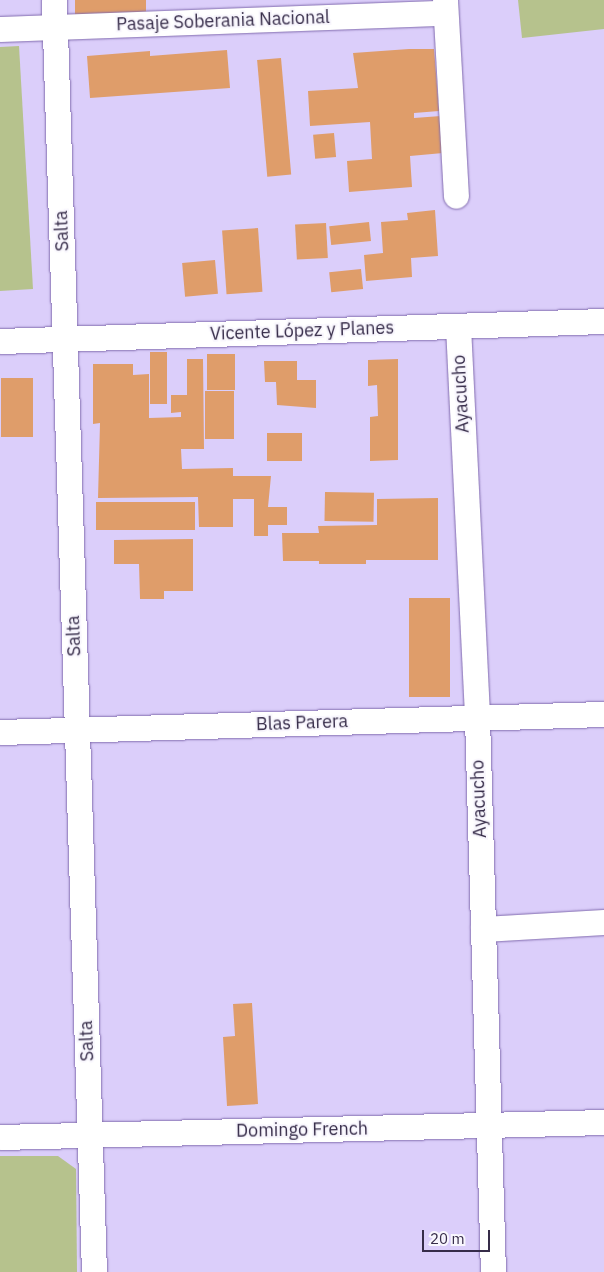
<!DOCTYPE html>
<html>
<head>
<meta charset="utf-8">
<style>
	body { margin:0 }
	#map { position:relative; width:604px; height:1272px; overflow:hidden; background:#dbcefa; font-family:"IBM Plex Sans",sans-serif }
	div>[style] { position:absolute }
	.green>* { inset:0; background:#b6c28d }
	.building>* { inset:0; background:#df9d6a; transform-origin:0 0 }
	.roads { filter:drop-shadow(0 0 1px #826caf) drop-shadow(0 0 1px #826caf) }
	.minor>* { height:25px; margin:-12.5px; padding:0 12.5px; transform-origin:12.5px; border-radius:12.5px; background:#fff }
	span { translate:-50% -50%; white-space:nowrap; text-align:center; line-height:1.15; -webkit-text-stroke:4px #f8f6fd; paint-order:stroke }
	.street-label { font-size:18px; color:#362c49 }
	.scale { position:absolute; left:422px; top:1230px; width:68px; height:22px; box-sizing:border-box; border:2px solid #362c49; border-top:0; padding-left:6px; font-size:15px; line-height:18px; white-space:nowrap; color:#362c49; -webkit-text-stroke:4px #f8f6fd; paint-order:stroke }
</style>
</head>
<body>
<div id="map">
	<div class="green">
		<div style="clip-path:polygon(518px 0,604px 0,604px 29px,522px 38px)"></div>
		<div style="clip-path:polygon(19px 46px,33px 289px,0 291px,0 47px)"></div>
		<div style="clip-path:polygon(0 1156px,58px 1156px,76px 1169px,77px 1272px,0 1272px)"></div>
	</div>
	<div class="building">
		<div style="left:75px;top:0;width:71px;height:16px"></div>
		<div style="clip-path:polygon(409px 49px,434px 49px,439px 111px,414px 113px,414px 118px,441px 116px,443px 153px,410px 156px,412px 187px,349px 192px,347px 161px,372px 159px,370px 122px,310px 126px,308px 91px,358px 88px,353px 53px)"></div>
		<div style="clip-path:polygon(227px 50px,230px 88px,90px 98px,87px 56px,150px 51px,150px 56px)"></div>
		<div style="left:281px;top:58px;width:117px;height:24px;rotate:85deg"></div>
		<div style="left:334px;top:133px;width:24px;height:21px;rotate:85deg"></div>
		<div style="clip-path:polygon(435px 210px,438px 256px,411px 258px,412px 277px,366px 281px,364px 255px,383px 253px,381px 222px,408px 220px,407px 213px)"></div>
		<div style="left:369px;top:222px;width:19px;height:40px;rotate:84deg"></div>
		<div style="left:326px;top:223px;width:35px;height:31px;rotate:87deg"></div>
		<div style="left:258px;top:228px;width:64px;height:36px;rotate:86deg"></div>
		<div style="left:215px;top:260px;width:34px;height:33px;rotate:85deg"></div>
		<div style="left:361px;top:269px;width:20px;height:32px;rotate:84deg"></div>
		<div style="left:150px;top:352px;width:17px;height:52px"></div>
		<div style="left:207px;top:354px;width:28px;height:36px"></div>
		<div style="clip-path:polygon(187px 359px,203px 359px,204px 449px,181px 449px,182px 469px,233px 468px,233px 476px,271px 476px,268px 507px,287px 507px,287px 525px,268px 525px,268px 536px,254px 536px,254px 499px,233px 499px,233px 527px,199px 527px,198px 497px,98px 498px,100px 423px,93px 424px,93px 364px,133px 364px,133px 375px,149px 374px,149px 418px,181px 417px,181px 412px,171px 413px,171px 395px,187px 395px)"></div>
		<div style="clip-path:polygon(398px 359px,398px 460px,370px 461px,370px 417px,378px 416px,377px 385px,368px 386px,368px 360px)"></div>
		<div style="clip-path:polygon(264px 361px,297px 361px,297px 380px,316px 380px,316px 408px,277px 405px,276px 382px,265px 382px)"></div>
		<div style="left:33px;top:378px;width:59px;height:32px;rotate:90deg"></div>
		<div style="left:205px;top:391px;width:29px;height:48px"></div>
		<div style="left:267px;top:433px;width:35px;height:28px"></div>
		<div style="left:325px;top:492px;width:49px;height:29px;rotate:1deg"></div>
		<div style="clip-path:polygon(438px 498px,438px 560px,366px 560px,366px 564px,319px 564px,319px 561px,283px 561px,282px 533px,319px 533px,318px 526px,377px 525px,377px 499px)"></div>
		<div style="left:195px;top:502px;width:28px;height:99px;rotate:90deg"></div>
		<div style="clip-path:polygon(193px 539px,193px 591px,164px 591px,164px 599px,140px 599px,139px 564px,114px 564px,114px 540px)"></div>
		<div style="left:409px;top:598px;width:41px;height:99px"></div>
		<div style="clip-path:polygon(252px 1003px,258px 1104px,227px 1106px,223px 1037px,235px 1036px,233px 1004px)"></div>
	</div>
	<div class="roads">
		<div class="minor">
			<div style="left:54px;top:0;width:1273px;rotate:88.2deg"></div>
			<div style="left:445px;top:0;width:196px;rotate:86.8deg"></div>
			<div style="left:0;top:29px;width:445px;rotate:-2.1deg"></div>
			<div style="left:458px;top:326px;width:392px;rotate:87.2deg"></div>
			<div style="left:477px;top:718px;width:554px;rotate:88.35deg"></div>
			<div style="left:0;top:341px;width:604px;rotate:-1.9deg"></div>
			<div style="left:0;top:732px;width:604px;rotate:-1.71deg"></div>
			<div style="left:483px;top:929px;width:121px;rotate:-3.3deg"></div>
			<div style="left:0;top:1137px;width:604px;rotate:-1.42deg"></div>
		</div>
	</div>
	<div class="street-label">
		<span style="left:223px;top:21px;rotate:-2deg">Pasaje Soberania Nacional</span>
		<span style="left:62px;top:231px;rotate:-92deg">Salta</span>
		<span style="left:302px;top:331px;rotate:-2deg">Vicente López y Planes</span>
		<span style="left:461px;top:394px;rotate:-93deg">Ayacucho</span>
		<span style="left:74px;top:636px;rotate:-92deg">Salta</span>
		<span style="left:302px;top:723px;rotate:-2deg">Blas Parera</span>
		<span style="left:479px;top:799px;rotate:-92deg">Ayacucho</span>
		<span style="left:87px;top:1041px;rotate:-92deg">Salta</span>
		<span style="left:302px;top:1130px;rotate:-1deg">Domingo French</span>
	</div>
	<div class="scale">20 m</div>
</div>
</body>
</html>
